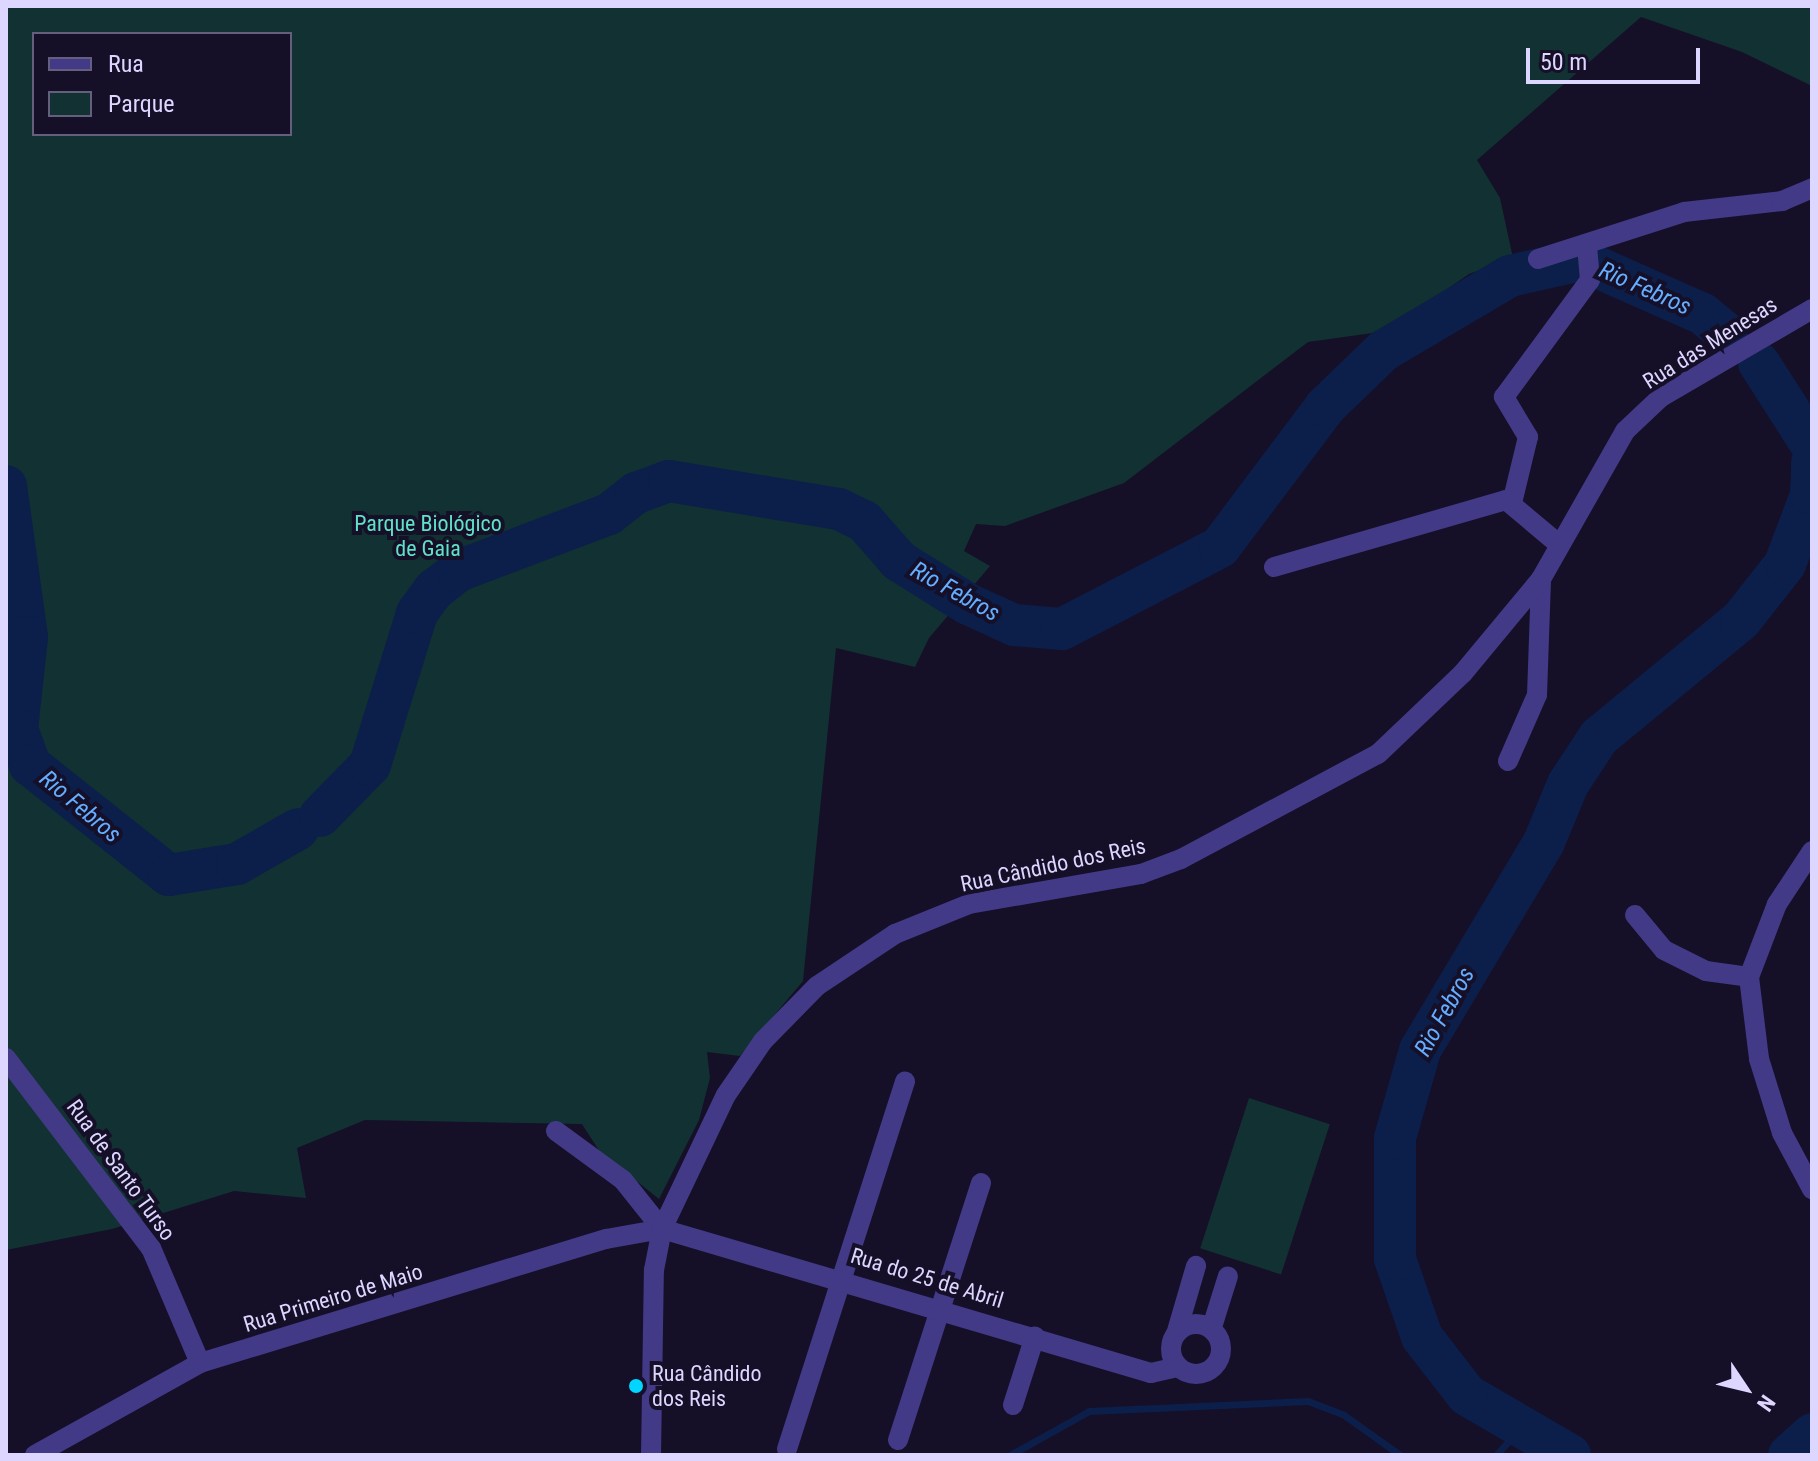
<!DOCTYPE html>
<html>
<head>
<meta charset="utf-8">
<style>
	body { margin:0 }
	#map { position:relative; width:1818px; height:1461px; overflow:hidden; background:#150f28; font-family:"Roboto Condensed",sans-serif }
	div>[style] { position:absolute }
	.green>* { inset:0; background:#123132; transform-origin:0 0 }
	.stream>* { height:7px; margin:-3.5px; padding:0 3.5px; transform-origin:3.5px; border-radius:3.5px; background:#0c1f4a }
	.river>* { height:42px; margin:-21px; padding:0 21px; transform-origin:21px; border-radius:21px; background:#0c1f4a }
	.minor>* { height:20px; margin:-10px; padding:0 10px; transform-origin:10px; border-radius:10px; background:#423a87 }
	.minor>.ring { margin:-10px; padding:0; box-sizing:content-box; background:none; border:20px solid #423a87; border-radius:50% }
	.dots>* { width:22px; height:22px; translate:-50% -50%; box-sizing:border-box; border:4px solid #150f28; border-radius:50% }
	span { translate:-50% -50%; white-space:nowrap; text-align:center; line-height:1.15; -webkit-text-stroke:8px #150f28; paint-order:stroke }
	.street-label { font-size:22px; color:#ddd6ff }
	.park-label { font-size:22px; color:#60e1c9 }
	.poi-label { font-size:22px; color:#ddd6ff }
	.left { translate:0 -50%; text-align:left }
	.water-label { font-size:24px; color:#64adff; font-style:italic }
	.frame { position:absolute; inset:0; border:8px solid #ddd6ff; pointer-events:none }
	.legend { position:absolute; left:32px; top:32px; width:260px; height:104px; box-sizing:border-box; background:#150f28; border:2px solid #655f7e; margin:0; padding:10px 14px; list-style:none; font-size:24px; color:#ddd6ff }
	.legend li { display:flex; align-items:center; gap:16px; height:40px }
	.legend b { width:40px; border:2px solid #655f7e }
	.north { position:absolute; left:1706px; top:1349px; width:80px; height:80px; -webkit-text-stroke:6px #150f28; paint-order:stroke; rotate:125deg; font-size:22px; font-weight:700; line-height:32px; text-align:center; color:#ddd6ff }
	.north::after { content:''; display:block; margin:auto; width:28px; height:36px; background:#ddd6ff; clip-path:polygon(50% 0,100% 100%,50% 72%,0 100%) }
	.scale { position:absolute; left:1526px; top:48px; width:174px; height:36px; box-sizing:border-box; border:4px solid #ddd6ff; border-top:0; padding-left:10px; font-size:24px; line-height:28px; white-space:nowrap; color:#ddd6ff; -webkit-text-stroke:6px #150f28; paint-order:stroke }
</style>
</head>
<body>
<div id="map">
	<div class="green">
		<div style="clip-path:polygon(evenodd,6px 6px,1812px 6px,1812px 86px,1742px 52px,1641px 17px,1477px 160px,1500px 198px,1513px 258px,1469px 274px,1387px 331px,1308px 342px,1124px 483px,1005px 526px,976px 524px,964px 551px,990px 566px,929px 638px,915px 667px,836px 648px,803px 981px,740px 1056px,707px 1052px,710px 1078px,699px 1120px,659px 1199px,600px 1152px,582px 1124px,365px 1120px,297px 1148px,306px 1198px,234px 1191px,112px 1229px,6px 1250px,6px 6px,34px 34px,290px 34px,290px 134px,34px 134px,34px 34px)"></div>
		<div style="left:1249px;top:1098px;width:85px;height:158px;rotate:18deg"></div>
	</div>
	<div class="stream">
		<div style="left:1010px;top:1455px;width:90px;rotate:-29.1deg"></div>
		<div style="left:1089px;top:1411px;width:219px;rotate:-2.6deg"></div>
		<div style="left:1308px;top:1401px;width:39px;rotate:21deg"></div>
		<div style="left:1344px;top:1415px;width:69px;rotate:35.5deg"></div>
		<div style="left:1496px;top:1455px;width:36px;rotate:-48deg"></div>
	</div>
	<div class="river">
		<div style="left:1759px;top:363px;width:98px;rotate:57.4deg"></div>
		<div style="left:6px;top:486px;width:152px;rotate:82.1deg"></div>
		<div style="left:27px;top:637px;width:93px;rotate:96.2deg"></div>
		<div style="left:17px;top:729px;width:38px;rotate:70deg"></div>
		<div style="left:30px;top:765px;width:177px;rotate:38.4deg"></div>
		<div style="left:169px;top:875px;width:69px;rotate:-9.2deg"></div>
		<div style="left:237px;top:864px;width:70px;rotate:-29.8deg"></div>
		<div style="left:320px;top:816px;width:71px;rotate:-45.6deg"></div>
		<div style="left:370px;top:765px;width:159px;rotate:-72.8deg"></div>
		<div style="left:417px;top:613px;width:29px;rotate:-54deg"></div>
		<div style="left:434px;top:590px;width:31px;rotate:-38deg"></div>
		<div style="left:458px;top:571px;width:161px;rotate:-20.7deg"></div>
		<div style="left:609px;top:514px;width:34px;rotate:-38deg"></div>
		<div style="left:636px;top:493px;width:35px;rotate:-20deg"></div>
		<div style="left:669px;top:481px;width:172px;rotate:9.4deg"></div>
		<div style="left:839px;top:509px;width:28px;rotate:26deg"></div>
		<div style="left:864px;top:521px;width:53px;rotate:48.8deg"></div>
		<div style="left:899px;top:561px;width:81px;rotate:31.9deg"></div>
		<div style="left:968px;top:604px;width:51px;rotate:24.5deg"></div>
		<div style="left:1014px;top:625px;width:48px;rotate:4.8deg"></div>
		<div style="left:1062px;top:629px;width:178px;rotate:-27.4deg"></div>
		<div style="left:1220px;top:547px;width:175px;rotate:-53.1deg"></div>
		<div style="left:1325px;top:407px;width:81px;rotate:-44deg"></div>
		<div style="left:1383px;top:351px;width:147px;rotate:-30.6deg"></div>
		<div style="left:1510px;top:276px;width:73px;rotate:-12.7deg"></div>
		<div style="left:1581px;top:260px;width:133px;rotate:23.9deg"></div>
		<div style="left:1703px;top:314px;width:31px;rotate:40deg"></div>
		<div style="left:1570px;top:1455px;width:119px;rotate:-149.8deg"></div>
		<div style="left:1467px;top:1395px;width:73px;rotate:-127.8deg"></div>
		<div style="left:1422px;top:1337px;width:83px;rotate:-109.1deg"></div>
		<div style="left:1395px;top:1259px;width:121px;rotate:-90deg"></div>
		<div style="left:1395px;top:1138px;width:91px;rotate:-74.1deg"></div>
		<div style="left:1420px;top:1050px;width:242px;rotate:-59.2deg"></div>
		<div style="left:1544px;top:842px;width:63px;rotate:-67.5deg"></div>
		<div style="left:1568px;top:784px;width:56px;rotate:-56.6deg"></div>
		<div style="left:1599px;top:737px;width:184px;rotate:-39.5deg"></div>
		<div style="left:1741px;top:620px;width:71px;rotate:-51.8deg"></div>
		<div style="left:1785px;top:564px;width:74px;rotate:-69.4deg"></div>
		<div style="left:1811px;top:495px;width:33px;rotate:-88deg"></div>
		<div style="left:1789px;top:1455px;width:31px;rotate:-42deg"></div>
	</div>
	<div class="minor">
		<div style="left:1538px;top:259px;width:153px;rotate:-17.8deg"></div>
		<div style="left:1684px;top:212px;width:99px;rotate:-6.4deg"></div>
		<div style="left:1782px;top:201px;width:33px;rotate:-23deg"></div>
		<div style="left:1512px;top:503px;width:68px;rotate:-76.4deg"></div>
		<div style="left:1528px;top:437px;width:47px;rotate:-121deg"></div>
		<div style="left:1504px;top:397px;width:145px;rotate:-53.7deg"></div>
		<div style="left:1590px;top:280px;width:34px;rotate:-95deg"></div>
		<div style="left:1274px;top:567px;width:241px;rotate:-16.1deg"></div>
		<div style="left:1506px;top:500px;width:65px;rotate:40deg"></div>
		<div style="left:1508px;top:761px;width:72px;rotate:-66.3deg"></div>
		<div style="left:1537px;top:695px;width:116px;rotate:-88deg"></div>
		<div style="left:1541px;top:579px;width:170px;rotate:-60.4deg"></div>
		<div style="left:1625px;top:431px;width:50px;rotate:-43.4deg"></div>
		<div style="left:1661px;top:397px;width:175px;rotate:-30.2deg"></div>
		<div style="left:1812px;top:851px;width:64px;rotate:123.4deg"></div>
		<div style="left:1777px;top:904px;width:78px;rotate:111deg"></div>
		<div style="left:1749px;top:977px;width:83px;rotate:83deg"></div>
		<div style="left:1759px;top:1059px;width:77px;rotate:72.7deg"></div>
		<div style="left:1782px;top:1133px;width:64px;rotate:61.8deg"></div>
		<div style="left:1635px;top:915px;width:45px;rotate:50.4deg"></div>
		<div style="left:1664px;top:950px;width:47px;rotate:26.6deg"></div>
		<div style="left:1706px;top:971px;width:43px;rotate:7.9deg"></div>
		<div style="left:6px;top:1058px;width:239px;rotate:52.7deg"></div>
		<div style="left:151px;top:1248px;width:125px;rotate:66.9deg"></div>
		<div style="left:556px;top:1131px;width:83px;rotate:36.2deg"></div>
		<div style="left:623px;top:1180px;width:63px;rotate:51.5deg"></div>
		<div class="ring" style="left:1171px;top:1324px;width:30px;height:30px"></div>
		<div style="left:1212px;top:1327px;width:53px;rotate:-72.6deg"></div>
		<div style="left:1177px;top:1331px;width:68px;rotate:-73.7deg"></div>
		<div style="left:1013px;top:1405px;width:72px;rotate:-72.3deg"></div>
		<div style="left:898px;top:1440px;width:270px;rotate:-72.1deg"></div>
		<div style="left:787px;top:1449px;width:386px;rotate:-72.2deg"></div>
		<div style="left:35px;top:1455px;width:189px;rotate:-29.1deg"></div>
		<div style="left:200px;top:1363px;width:425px;rotate:-17deg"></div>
		<div style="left:606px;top:1239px;width:57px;rotate:-10.1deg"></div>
		<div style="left:662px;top:1229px;width:510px;rotate:16.41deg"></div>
		<div style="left:1151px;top:1373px;width:26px;rotate:-13deg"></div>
		<div style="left:651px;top:1455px;width:185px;rotate:-89.1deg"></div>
		<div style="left:654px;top:1270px;width:42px;rotate:-79deg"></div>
		<div style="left:662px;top:1229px;width:148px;rotate:-64.5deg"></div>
		<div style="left:726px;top:1095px;width:65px;rotate:-55.6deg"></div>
		<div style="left:763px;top:1041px;width:77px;rotate:-45.5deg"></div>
		<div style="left:817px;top:986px;width:94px;rotate:-33.7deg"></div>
		<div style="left:895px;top:934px;width:80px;rotate:-22.1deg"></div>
		<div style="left:969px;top:904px;width:175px;rotate:-9.9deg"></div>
		<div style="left:1141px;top:874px;width:43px;rotate:-20.6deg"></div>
		<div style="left:1181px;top:859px;width:223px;rotate:-28.1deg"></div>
		<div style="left:1378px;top:754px;width:117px;rotate:-43.6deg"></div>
		<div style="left:1463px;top:673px;width:122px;rotate:-50.3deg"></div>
	</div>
	<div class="dots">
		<div style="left:636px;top:1386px;background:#02d5ff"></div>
	</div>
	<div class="street-label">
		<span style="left:1710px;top:343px;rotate:-32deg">Rua das Menesas</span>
		<span style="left:1053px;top:865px;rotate:-12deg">Rua Cândido dos Reis</span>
		<span style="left:121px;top:1170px;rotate:54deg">Rua de Santo Turso</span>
		<span style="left:927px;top:1278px;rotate:17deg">Rua do 25 de Abril</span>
		<span style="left:333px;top:1298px;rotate:-17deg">Rua Primeiro de Maio</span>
	</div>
	<div class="park-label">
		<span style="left:428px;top:536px">Parque Biológico<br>de Gaia</span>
	</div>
	<div class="poi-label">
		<span class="left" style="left:652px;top:1386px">Rua Cândido<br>dos Reis</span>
	</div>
	<div class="water-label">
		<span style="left:1645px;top:289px;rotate:24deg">Rio Febros</span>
		<span style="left:955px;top:592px;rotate:29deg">Rio Febros</span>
		<span style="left:80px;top:807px;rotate:40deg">Rio Febros</span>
		<span style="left:1445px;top:1012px;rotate:-61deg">Rio Febros</span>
	</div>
	<div class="frame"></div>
	<ul class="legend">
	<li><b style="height:10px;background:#423a87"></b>Rua</li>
	<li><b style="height:22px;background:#123132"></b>Parque</li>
	</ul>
	<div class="north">N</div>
	<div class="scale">50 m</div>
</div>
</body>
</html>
